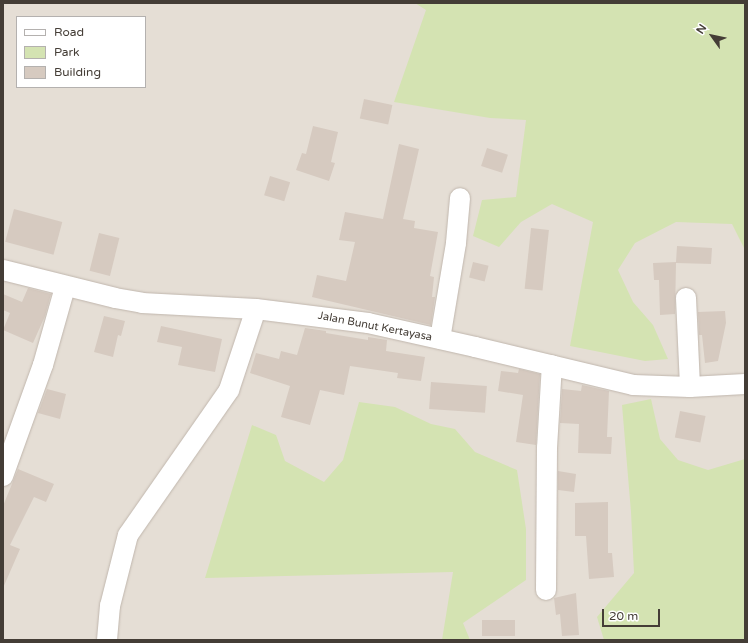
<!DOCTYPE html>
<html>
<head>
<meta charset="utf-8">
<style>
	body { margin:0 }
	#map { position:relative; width:748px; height:643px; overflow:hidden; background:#f2ede6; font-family:"Varela Round",sans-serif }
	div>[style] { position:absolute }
	.residential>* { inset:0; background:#e5ded5 }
	.green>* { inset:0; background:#d4e3b2 }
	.building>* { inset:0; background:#d6cac0; transform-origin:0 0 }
	.path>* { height:2.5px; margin-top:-1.25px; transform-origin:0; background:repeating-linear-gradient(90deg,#bdad9c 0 2px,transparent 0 4px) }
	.roads { filter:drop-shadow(0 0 1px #c0b6ad) drop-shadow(0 0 1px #c0b6ad) }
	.minor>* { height:20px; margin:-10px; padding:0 10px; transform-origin:10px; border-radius:10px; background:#fff }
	span { translate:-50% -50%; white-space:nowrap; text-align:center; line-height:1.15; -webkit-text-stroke:3.5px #fff; paint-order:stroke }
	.street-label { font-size:11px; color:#443d36 }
	.frame { position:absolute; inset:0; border:4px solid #443d36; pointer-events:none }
	.legend { position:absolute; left:16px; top:16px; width:130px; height:72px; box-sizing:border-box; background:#fff; border:1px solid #b4b1af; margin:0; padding:5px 7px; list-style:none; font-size:12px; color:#443d36 }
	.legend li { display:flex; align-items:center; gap:8px; height:20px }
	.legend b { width:20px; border:1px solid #b4b1af }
	.north { position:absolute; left:692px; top:16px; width:40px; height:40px; -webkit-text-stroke:3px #fff; paint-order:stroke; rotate:303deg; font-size:11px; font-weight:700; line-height:16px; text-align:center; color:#443d36 }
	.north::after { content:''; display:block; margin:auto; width:14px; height:18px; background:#443d36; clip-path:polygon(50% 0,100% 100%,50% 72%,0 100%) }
	.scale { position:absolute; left:602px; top:609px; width:58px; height:18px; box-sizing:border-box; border:2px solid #443d36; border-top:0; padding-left:5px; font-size:12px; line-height:14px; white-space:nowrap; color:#443d36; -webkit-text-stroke:3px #fff; paint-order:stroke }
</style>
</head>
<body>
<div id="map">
	<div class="residential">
		<div style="clip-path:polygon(evenodd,3px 3px,745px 3px,745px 640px,3px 640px,3px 3px,17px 17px,145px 17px,145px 87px,17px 87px,17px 17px)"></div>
	</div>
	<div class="green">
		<div style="clip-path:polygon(415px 3px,745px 3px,745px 250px,732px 224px,676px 222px,635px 243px,618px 270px,633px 302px,653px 325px,668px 359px,645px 361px,570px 346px,593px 222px,552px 204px,521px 222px,499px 247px,473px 236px,482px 200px,516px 197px,526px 120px,490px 118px,394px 102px,426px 10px)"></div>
		<div style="clip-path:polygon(651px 399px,660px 439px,678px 460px,708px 470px,745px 459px,745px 640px,604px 640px,597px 617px,634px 573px,631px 512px,622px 405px)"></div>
		<div style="clip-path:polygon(359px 402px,395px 407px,431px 424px,455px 429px,475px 452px,517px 470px,526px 529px,526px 580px,463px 623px,470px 640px,442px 640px,453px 572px,205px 578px,252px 425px,276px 435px,285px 461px,324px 482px,343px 460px)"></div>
	</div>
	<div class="building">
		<div style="left:364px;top:99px;width:29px;height:20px;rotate:12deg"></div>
		<div style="clip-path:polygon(313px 126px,338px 132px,331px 162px,335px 163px,329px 181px,296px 170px,302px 153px,306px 154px)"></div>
		<div style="clip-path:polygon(399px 144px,419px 149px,403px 219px,415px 221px,414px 228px,438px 232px,430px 276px,434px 277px,432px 297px,435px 297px,431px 325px,312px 297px,317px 275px,346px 281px,355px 242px,339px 240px,345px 212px,383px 219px)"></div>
		<div style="left:487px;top:148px;width:22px;height:19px;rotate:18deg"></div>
		<div style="left:270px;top:176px;width:21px;height:20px;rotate:17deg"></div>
		<div style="left:14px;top:209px;width:50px;height:34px;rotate:15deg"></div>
		<div style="left:531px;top:228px;width:18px;height:61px;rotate:6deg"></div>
		<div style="left:99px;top:233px;width:21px;height:39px;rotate:14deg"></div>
		<div style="clip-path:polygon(677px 246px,712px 248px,711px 264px,676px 263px,675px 314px,660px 315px,659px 280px,654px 280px,653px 263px,676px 262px)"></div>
		<div style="left:473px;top:262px;width:16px;height:16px;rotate:14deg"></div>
		<div style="clip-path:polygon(28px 288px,51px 294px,45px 316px,33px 343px,3px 330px,10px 313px,3px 310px,3px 294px,22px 302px)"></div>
		<div style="clip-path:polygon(725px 311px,726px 323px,718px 361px,705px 363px,702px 335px,699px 335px,698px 312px)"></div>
		<div style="clip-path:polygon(104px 316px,125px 321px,121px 336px,118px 335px,113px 357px,94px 352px)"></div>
		<div style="clip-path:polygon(161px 326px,222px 339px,215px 372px,178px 365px,182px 347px,157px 342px)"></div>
		<div style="clip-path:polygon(305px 328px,326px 331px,326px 333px,368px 340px,368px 337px,387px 340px,386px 351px,425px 357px,421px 381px,397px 378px,398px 373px,350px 366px,344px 395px,320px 390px,310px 425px,281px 417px,290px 386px,250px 373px,256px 353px,279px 359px,281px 351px,297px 355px)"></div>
		<div style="clip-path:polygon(519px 369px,540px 374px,536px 445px,516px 442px,523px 395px,498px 391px,501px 371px,518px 373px)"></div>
		<div style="left:431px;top:382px;width:56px;height:27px;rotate:4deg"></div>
		<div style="clip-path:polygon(582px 385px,609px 391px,607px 437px,612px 437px,611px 454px,578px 453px,579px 424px,560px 423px,562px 389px,581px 391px)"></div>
		<div style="clip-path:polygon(47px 389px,66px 394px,60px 419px,38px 413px)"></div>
		<div style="left:680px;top:411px;width:26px;height:27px;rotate:11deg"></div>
		<div style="clip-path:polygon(18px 469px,54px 484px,46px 502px,34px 497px,10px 545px,20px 549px,3px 588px,3px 506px)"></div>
		<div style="clip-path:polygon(558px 471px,576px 474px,574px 492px,558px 490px)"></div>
		<div style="clip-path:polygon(608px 502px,608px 553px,612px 553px,614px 577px,589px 579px,586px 536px,575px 536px,575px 503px)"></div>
		<div style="clip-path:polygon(576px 593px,579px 635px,562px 636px,560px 614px,556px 615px,554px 598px)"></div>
		<div style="left:515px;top:620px;width:16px;height:33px;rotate:90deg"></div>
	</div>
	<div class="path">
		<div style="left:327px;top:640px;width:12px"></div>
	</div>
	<div class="roads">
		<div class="minor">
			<div style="left:3px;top:270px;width:115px;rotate:14deg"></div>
			<div style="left:115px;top:298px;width:27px;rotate:10deg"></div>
			<div style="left:142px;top:303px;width:114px;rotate:3deg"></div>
			<div style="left:256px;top:309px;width:113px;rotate:7.1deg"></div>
			<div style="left:368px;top:323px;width:110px;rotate:12.6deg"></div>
			<div style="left:475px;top:347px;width:163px;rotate:13.5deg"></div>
			<div style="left:633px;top:385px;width:57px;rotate:2deg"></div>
			<div style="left:690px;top:387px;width:55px;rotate:-3.1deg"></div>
			<div style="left:686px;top:298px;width:89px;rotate:87.4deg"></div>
			<div style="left:440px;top:339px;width:97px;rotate:-80.5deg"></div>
			<div style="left:456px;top:243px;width:45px;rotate:-84.9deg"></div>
			<div style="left:3px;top:476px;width:118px;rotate:-70.2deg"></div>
			<div style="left:43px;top:365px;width:81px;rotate:-74.2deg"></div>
			<div style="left:546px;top:590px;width:142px;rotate:-89.6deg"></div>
			<div style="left:547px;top:448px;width:83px;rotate:-86.6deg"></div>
			<div style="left:107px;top:640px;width:34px;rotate:-85deg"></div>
			<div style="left:110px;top:606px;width:73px;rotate:-75.8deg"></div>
			<div style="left:128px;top:535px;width:177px;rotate:-55.1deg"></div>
			<div style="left:229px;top:390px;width:85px;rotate:-71.6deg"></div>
		</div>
	</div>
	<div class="street-label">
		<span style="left:375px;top:327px;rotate:11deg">Jalan Bunut Kertayasa</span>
	</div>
	<div class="frame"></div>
	<ul class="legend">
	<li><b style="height:5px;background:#fff"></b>Road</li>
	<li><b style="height:11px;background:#d4e3b2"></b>Park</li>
	<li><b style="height:11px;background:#d6cac0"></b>Building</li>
	</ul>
	<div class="north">N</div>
	<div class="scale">20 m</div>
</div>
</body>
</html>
